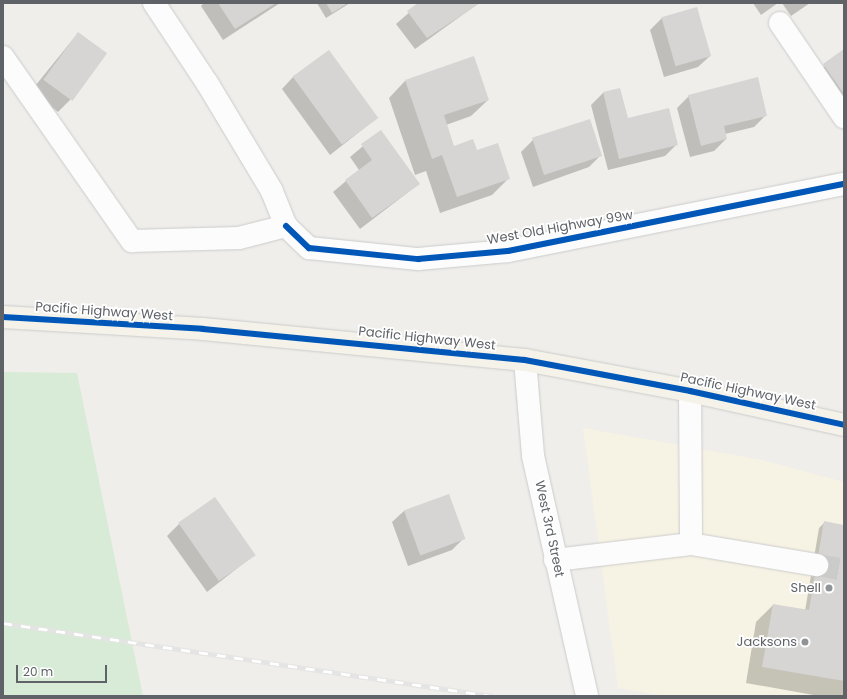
<!DOCTYPE html>
<html>
<head>
<meta charset="utf-8">
<style>
	body { margin:0 }
	#map { position:relative; width:847px; height:699px; overflow:hidden; background:#efeeea; font-family:Poppins,sans-serif }
	div>[style] { position:absolute }
	.commercial>* { inset:0; background:#f7f3e4 }
	.green>* { inset:0; background:#d8ebd6 }
	.shadow>* { inset:0; background:#0003 }
	.building>* { inset:0; background:#d6d5d3; transform-origin:0 0 }
	.minor-tunnel>* { height:22px; margin-top:-11px; transform-origin:0; background:repeating-linear-gradient(90deg,#cbcbca 0 22px,transparent 0 33px) }
	.roads { filter:drop-shadow(0 0 1px #cbcccc) drop-shadow(0 0 1px #cbcccc) }
	.minor>* { height:22px; margin:-11px; padding:0 11px; transform-origin:11px; border-radius:11px; background:#fdfcfc }
	.major>* { height:22px; margin:-11px; padding:0 11px; transform-origin:11px; border-radius:11px; background:#f4f2e9 }
	.rail>* { height:4.5px; margin-top:-2.25px; transform-origin:0; background:repeating-linear-gradient(90deg,#fff 0 9px,#e4e4e4 0 18px); box-sizing:border-box; border-block:1px solid #e4e4e4 }
	.cycleway>* { height:6px; margin:-3px; padding:0 3px; transform-origin:3px; border-radius:3px; background:#0057b8 }
	.dots>* { width:11px; height:11px; translate:-50% -50%; box-sizing:border-box; border:2px solid #fff; border-radius:50% }
	span { translate:-50% -50%; white-space:nowrap; text-align:center; line-height:1.15; -webkit-text-stroke:3.5px #fff; paint-order:stroke }
	.street-label { font-size:13px; color:#5f6368 }
	.poi-label { font-size:13px; color:#5f6368 }
	.right { translate:-100% -50%; text-align:right }
	.frame { position:absolute; inset:0; border:4px solid #5f6368; pointer-events:none }
	.scale { position:absolute; left:16px; top:665px; width:91px; height:18px; box-sizing:border-box; border:2px solid #5f6368; border-top:0; padding-left:5px; font-size:12px; line-height:14px; white-space:nowrap; color:#5f6368; -webkit-text-stroke:3px #fff; paint-order:stroke }
</style>
</head>
<body>
<div id="map">
	<div class="commercial">
		<div style="clip-path:polygon(583px 428px,757px 459px,844px 482px,844px 696px,666px 696px,618px 688px)"></div>
	</div>
	<div class="green">
		<div style="clip-path:polygon(3px 372px,77px 373px,143px 696px,3px 696px)"></div>
	</div>
	<div class="shadow">
		<div style="clip-path:polygon(204px 3px,280px 3px,223px 40px,201px 6px)"></div>
		<div style="clip-path:polygon(317px 3px,350px 3px,326px 18px)"></div>
		<div style="clip-path:polygon(420px 3px,479px 3px,415px 49px,396px 24px)"></div>
		<div style="clip-path:polygon(753px 3px,778px 3px,761px 15px)"></div>
		<div style="clip-path:polygon(782px 3px,810px 3px,791px 16px)"></div>
		<div style="clip-path:polygon(662px 18px,710px 56px,698px 67px,664px 77px,650px 30px)"></div>
		<div style="clip-path:polygon(78px 33px,70px 100px,58px 112px,31px 91px)"></div>
		<div style="clip-path:polygon(844px 51px,844px 100px,812px 76px)"></div>
		<div style="clip-path:polygon(293px 77px,377px 118px,330px 155px,282px 89px)"></div>
		<div style="clip-path:polygon(405px 81px,488px 100px,471px 116px,446px 125px,454px 147px,476px 151px,509px 178px,492px 195px,440px 213px,426px 171px,415px 175px,389px 98px)"></div>
		<div style="clip-path:polygon(619px 90px,627px 120px,677px 144px,665px 156px,608px 170px,591px 105px,603px 93px)"></div>
		<div style="clip-path:polygon(689px 96px,766px 115px,754px 127px,725px 134px,726px 139px,714px 151px,690px 157px,677px 108px)"></div>
		<div style="clip-path:polygon(381px 131px,419px 184px,360px 229px,333px 192px,359px 170px,350px 157px)"></div>
		<div style="clip-path:polygon(533px 140px,601px 155px,589px 167px,533px 187px,521px 152px)"></div>
		<div style="clip-path:polygon(448px 495px,464px 538px,452px 550px,408px 566px,392px 522px,404px 511px)"></div>
		<div style="clip-path:polygon(825px 522px,844px 526px,844px 696px,819px 696px,746px 683px,756px 622px,773px 605px,805px 611px,819px 528px)"></div>
		<div style="clip-path:polygon(179px 524px,254px 555px,207px 592px,167px 536px)"></div>
	</div>
	<div class="building">
		<div style="clip-path:polygon(218px 3px,276px 3px,235px 29px)"></div>
		<div style="clip-path:polygon(326px 3px,348px 3px,332px 13px)"></div>
		<div style="clip-path:polygon(418px 3px,480px 3px,427px 38px,407px 11px)"></div>
		<div style="left:697px;top:7px;width:51px;height:37px;rotate:74deg"></div>
		<div style="left:78px;top:32px;width:36px;height:59px;rotate:36deg"></div>
		<div style="clip-path:polygon(844px 49px,844px 94px,823px 64px)"></div>
		<div style="left:329px;top:50px;width:84px;height:45px;rotate:54deg"></div>
		<div style="clip-path:polygon(474px 56px,489px 100px,444px 115px,454px 146px,473px 139px,477px 150px,498px 143px,510px 179px,457px 197px,442px 155px,432px 159px,405px 80px)"></div>
		<div style="clip-path:polygon(758px 77px,767px 116px,724px 126px,727px 139px,701px 146px,688px 95px)"></div>
		<div style="clip-path:polygon(620px 88px,628px 118px,669px 108px,678px 145px,619px 159px,603px 92px)"></div>
		<div style="left:590px;top:119px;width:39px;height:61px;rotate:72deg"></div>
		<div style="clip-path:polygon(381px 130px,420px 184px,372px 218px,345px 180px,372px 160px,361px 144px)"></div>
		<div style="left:449px;top:494px;width:48px;height:48px;rotate:70deg"></div>
		<div style="left:215px;top:497px;width:71px;height:45px;rotate:55deg"></div>
		<div style="clip-path:polygon(824px 521px,844px 525px,844px 681px,762px 667px,773px 604px,809px 610px)"></div>
	</div>
	<div class="minor-tunnel">
		<div style="left:817px;top:565px;width:27px;rotate:10deg"></div>
	</div>
	<div class="roads">
		<div class="minor">
			<div style="left:780px;top:23px;width:114px;rotate:55.8deg"></div>
			<div style="left:3px;top:57px;width:225px;rotate:55deg"></div>
			<div style="left:132px;top:241px;width:107px;rotate:-1.6deg"></div>
			<div style="left:239px;top:238px;width:49px;rotate:-14.3deg"></div>
			<div style="left:286px;top:226px;width:38px;rotate:-112deg"></div>
			<div style="left:272px;top:191px;width:126px;rotate:-121deg"></div>
			<div style="left:207px;top:83px;width:96px;rotate:-123.5deg"></div>
			<div style="left:286px;top:226px;width:32px;rotate:44deg"></div>
			<div style="left:309px;top:248px;width:110px;rotate:5.8deg"></div>
			<div style="left:418px;top:259px;width:90px;rotate:-5.1deg"></div>
			<div style="left:508px;top:251px;width:343px;rotate:-11.3deg"></div>
			<div style="left:525px;top:360px;width:96px;rotate:85.2deg"></div>
			<div style="left:533px;top:456px;width:246px;rotate:77.3deg"></div>
			<div style="left:690px;top:391px;width:153px;rotate:89.6deg"></div>
			<div style="left:555px;top:560px;width:137px;rotate:-6.7deg"></div>
			<div style="left:691px;top:544px;width:128px;rotate:9.5deg"></div>
		</div>
		<div class="major">
			<div style="left:3px;top:317px;width:200px;rotate:3.4deg"></div>
			<div style="left:203px;top:329px;width:323px;rotate:5.5deg"></div>
			<div style="left:525px;top:360px;width:168px;rotate:10.6deg"></div>
			<div style="left:690px;top:391px;width:158px;rotate:12.4deg"></div>
		</div>
	</div>
	<div class="rail">
		<div style="left:3px;top:623px;width:496px;rotate:8.5deg"></div>
	</div>
	<div class="cycleway">
		<div style="left:286px;top:226px;width:32px;rotate:44deg"></div>
		<div style="left:309px;top:248px;width:110px;rotate:5.8deg"></div>
		<div style="left:418px;top:259px;width:90px;rotate:-5.1deg"></div>
		<div style="left:508px;top:251px;width:343px;rotate:-11.3deg"></div>
		<div style="left:3px;top:317px;width:200px;rotate:3.4deg"></div>
		<div style="left:203px;top:329px;width:323px;rotate:5.5deg"></div>
		<div style="left:525px;top:360px;width:168px;rotate:10.6deg"></div>
		<div style="left:690px;top:391px;width:158px;rotate:12.4deg"></div>
	</div>
	<div class="dots">
		<div style="left:829px;top:588px;background:#919496"></div>
		<div style="left:805px;top:642px;background:#919496"></div>
	</div>
	<div class="street-label">
		<span style="left:560px;top:228px;rotate:-10deg">West Old Highway 99w</span>
		<span style="left:104px;top:312px;rotate:4deg">Pacific Highway West</span>
		<span style="left:427px;top:339px;rotate:6deg">Pacific Highway West</span>
		<span style="left:748px;top:392px;rotate:12deg">Pacific Highway West</span>
		<span style="left:549px;top:529px;rotate:78deg">West 3rd Street</span>
	</div>
	<div class="poi-label">
		<span class="right" style="left:821px;top:588px">Shell</span>
		<span class="right" style="left:797px;top:642px">Jacksons</span>
	</div>
	<div class="frame"></div>
	<div class="scale">20 m</div>
</div>
</body>
</html>
